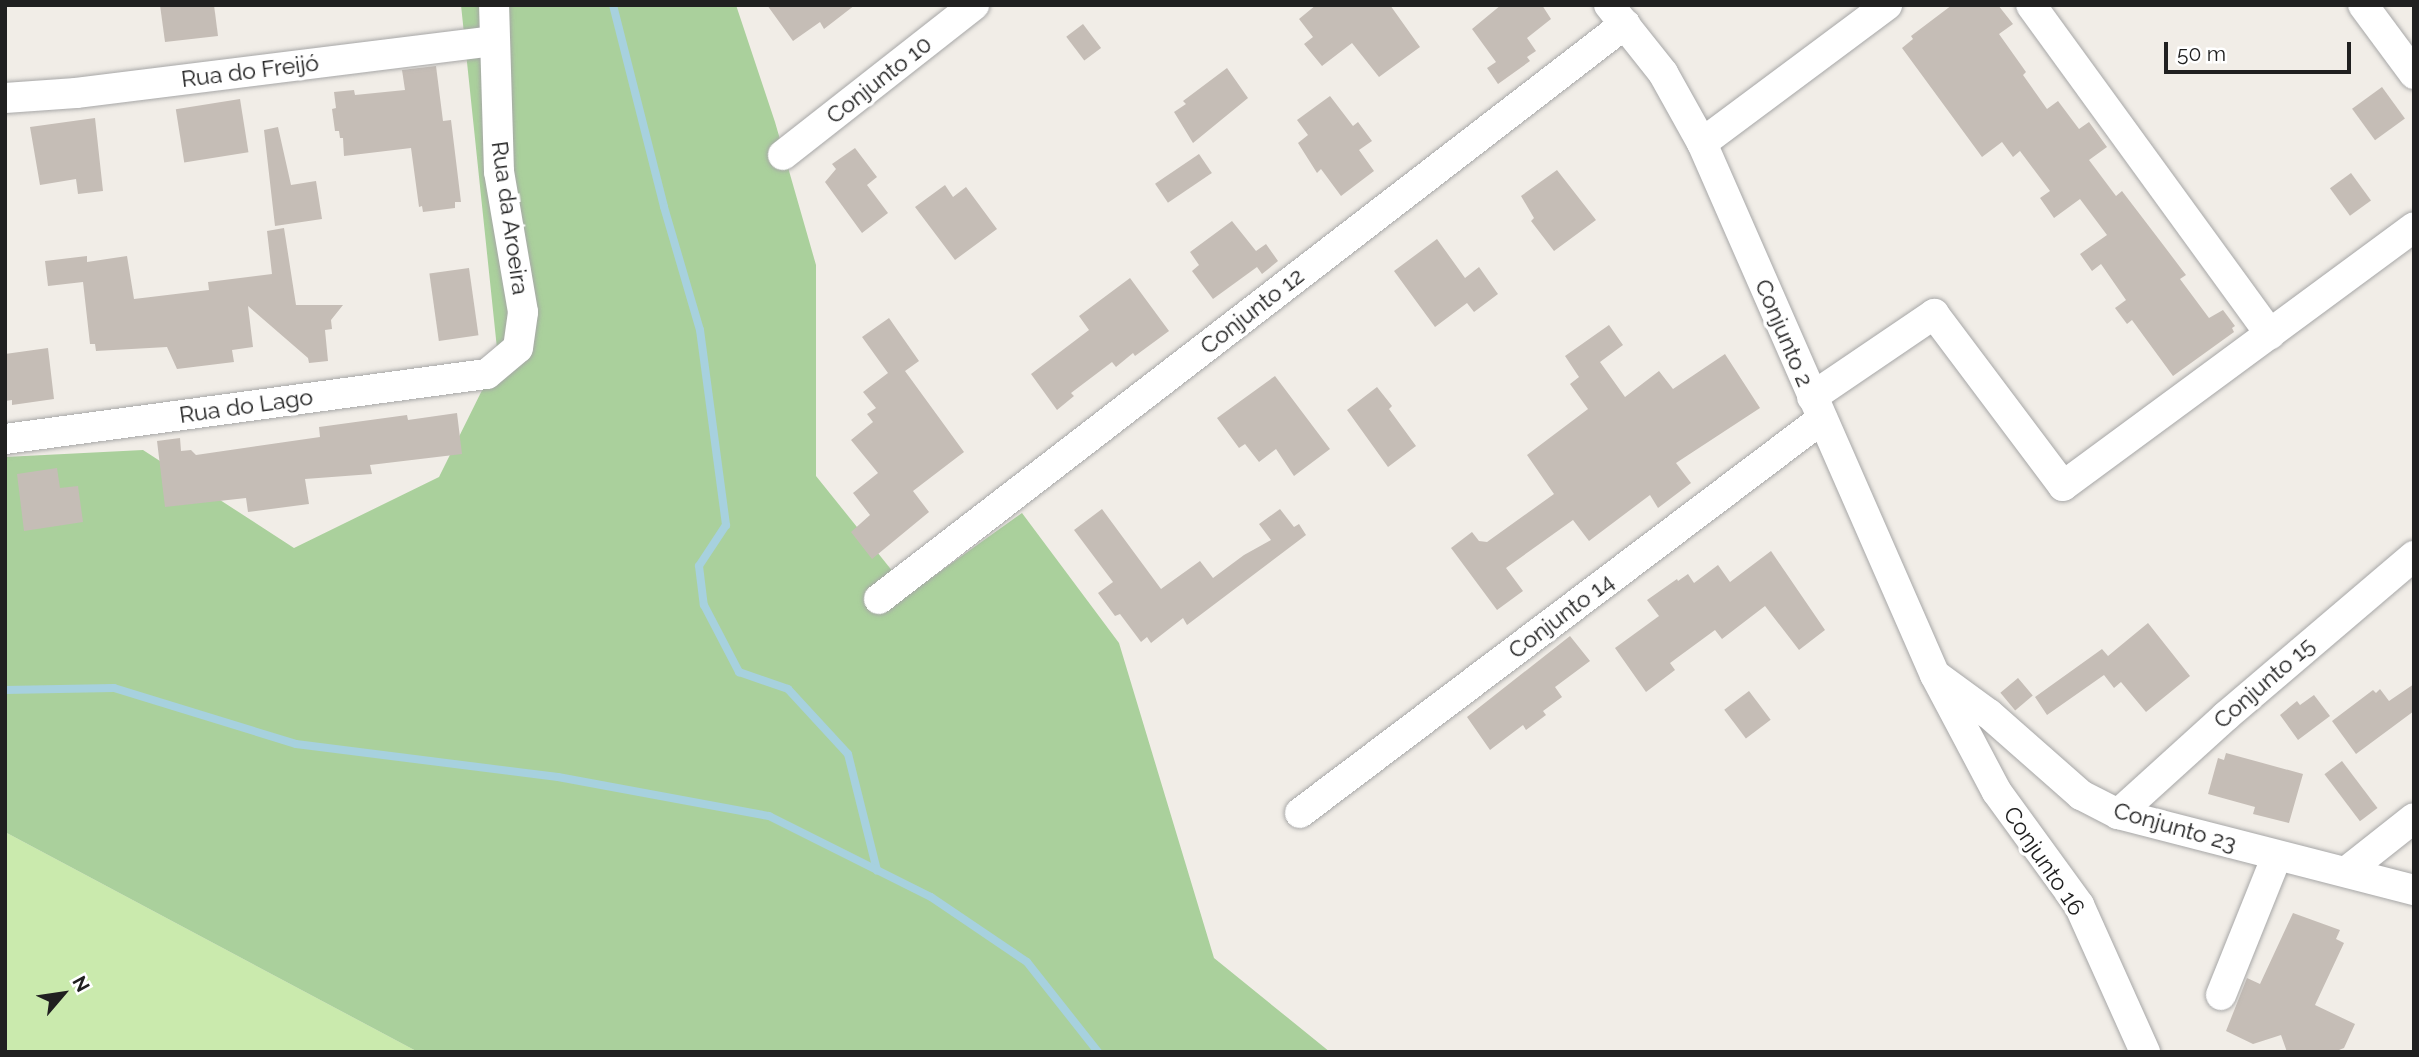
<!DOCTYPE html>
<html>
<head>
<meta charset="utf-8">
<style>
	body { margin:0 }
	#map { position:relative; width:2419px; height:1057px; overflow:hidden; background:#f1ede7; font-family:Raleway,sans-serif }
	div>[style] { position:absolute }
	.grass>* { inset:0; background:#caeaad }
	.forest>* { inset:0; background:#aad09c }
	.stream>* { height:8px; margin:-4px; padding:0 4px; transform-origin:4px; border-radius:4px; background:#a7d1de }
	.building>* { inset:0; background:#c5bdb6; transform-origin:0 0 }
	.roads { filter:drop-shadow(0 0 2px #a7a7a7) drop-shadow(0 0 2px #a7a7a7) }
	.minor>* { height:30px; margin:-15px; padding:0 15px; transform-origin:15px; border-radius:15px; background:#fff }
	span { translate:-50% -50%; white-space:nowrap; text-align:center; line-height:1.15; -webkit-text-stroke:7px #fff; paint-order:stroke }
	.street-label { font-size:23px; color:#202020 }
	.frame { position:absolute; inset:0; border:7px solid #202020; pointer-events:none }
	.north { position:absolute; left:28px; top:959px; width:70px; height:70px; -webkit-text-stroke:5px #fff; paint-order:stroke; rotate:61deg; font-size:19px; font-weight:700; line-height:28px; text-align:center; color:#202020 }
	.north::after { content:''; display:block; margin:auto; width:24px; height:32px; background:#202020; clip-path:polygon(50% 0,100% 100%,50% 72%,0 100%) }
	.scale { position:absolute; left:2164px; top:42px; width:187px; height:32px; box-sizing:border-box; border:4px solid #202020; border-top:0; padding-left:9px; font-size:21px; line-height:24px; white-space:nowrap; color:#202020; -webkit-text-stroke:5px #fff; paint-order:stroke }
</style>
</head>
<body>
<div id="map">
	<div class="grass">
		<div style="clip-path:polygon(5px 832px,418px 1052px,5px 1052px)"></div>
	</div>
	<div class="forest">
		<div style="clip-path:polygon(461px 5px,736px 5px,775px 122px,816px 265px,816px 476px,910px 593px,1022px 513px,1119px 643px,1214px 958px,1330px 1052px,418px 1052px,5px 832px,5px 457px,143px 450px,294px 548px,439px 477px,498px 358px)"></div>
	</div>
	<div class="stream">
		<div style="left:613px;top:5px;width:208px;rotate:75.8deg"></div>
		<div style="left:664px;top:207px;width:128px;rotate:73.7deg"></div>
		<div style="left:700px;top:330px;width:197px;rotate:82.4deg"></div>
		<div style="left:726px;top:525px;width:49px;rotate:123.4deg"></div>
		<div style="left:699px;top:566px;width:39px;rotate:83deg"></div>
		<div style="left:704px;top:605px;width:76px;rotate:62.4deg"></div>
		<div style="left:739px;top:672px;width:52px;rotate:19.1deg"></div>
		<div style="left:788px;top:689px;width:88px;rotate:47.3deg"></div>
		<div style="left:848px;top:754px;width:120px;rotate:76deg"></div>
		<div style="left:5px;top:690px;width:109px;rotate:-1.1deg"></div>
		<div style="left:114px;top:688px;width:190px;rotate:17.1deg"></div>
		<div style="left:296px;top:744px;width:264px;rotate:7.2deg"></div>
		<div style="left:558px;top:777px;width:215px;rotate:10.5deg"></div>
		<div style="left:769px;top:816px;width:181px;rotate:26.6deg"></div>
		<div style="left:931px;top:897px;width:116px;rotate:34.1deg"></div>
		<div style="left:1027px;top:962px;width:115px;rotate:51.7deg"></div>
	</div>
	<div class="building">
		<div style="clip-path:polygon(160px 5px,214px 5px,218px 36px,165px 42px)"></div>
		<div style="clip-path:polygon(767px 5px,855px 5px,824px 29px,820px 22px,793px 41px)"></div>
		<div style="clip-path:polygon(1316px 5px,1390px 5px,1420px 47px,1379px 77px,1352px 43px,1322px 66px,1304px 44px,1313px 37px,1299px 19px)"></div>
		<div style="clip-path:polygon(1501px 5px,1542px 5px,1551px 19px,1527px 38px,1536px 51px,1527px 57px,1530px 61px,1498px 84px,1487px 68px,1496px 62px,1472px 29px)"></div>
		<div style="clip-path:polygon(1952px 5px,1998px 5px,2013px 24px,1999px 34px,2026px 72px,2023px 75px,2047px 109px,2058px 101px,2079px 129px,2089px 122px,2107px 147px,2089px 160px,2116px 196px,2122px 191px,2161px 242px,2186px 275px,2180px 279px,2209px 318px,2223px 310px,2235px 326px,2232px 328px,2234px 332px,2173px 376px,2132px 320px,2127px 324px,2115px 308px,2126px 300px,2101px 264px,2092px 271px,2080px 254px,2107px 235px,2080px 199px,2054px 218px,2040px 198px,2050px 191px,2020px 151px,2013px 157px,2002px 142px,1982px 157px,1902px 48px,1913px 39px,1911px 36px)"></div>
		<div style="left:1083px;top:24px;width:30px;height:21px;rotate:53deg"></div>
		<div style="clip-path:polygon(436px 66px,443px 121px,451px 120px,461px 202px,455px 202px,455px 208px,423px 212px,422px 206px,419px 207px,411px 148px,344px 156px,343px 138px,340px 138px,339px 131px,335px 131px,332px 109px,336px 108px,334px 92px,354px 90px,355px 95px,405px 90px,402px 70px)"></div>
		<div style="clip-path:polygon(1227px 68px,1248px 98px,1193px 143px,1174px 112px,1186px 104px,1183px 101px)"></div>
		<div style="left:2382px;top:87px;width:39px;height:37px;rotate:54deg"></div>
		<div style="clip-path:polygon(1330px 96px,1353px 126px,1358px 122px,1372px 141px,1359px 150px,1374px 171px,1341px 196px,1321px 169px,1317px 173px,1298px 143px,1308px 135px,1297px 120px)"></div>
		<div style="left:240px;top:99px;width:54px;height:65px;rotate:81deg"></div>
		<div style="clip-path:polygon(95px 118px,103px 191px,78px 194px,76px 179px,40px 185px,30px 127px)"></div>
		<div style="clip-path:polygon(278px 127px,291px 185px,316px 181px,322px 219px,275px 226px,264px 130px)"></div>
		<div style="clip-path:polygon(855px 148px,877px 177px,867px 185px,888px 213px,862px 233px,825px 182px,836px 169px,832px 164px)"></div>
		<div style="left:1199px;top:154px;width:23px;height:53px;rotate:56deg"></div>
		<div style="clip-path:polygon(1557px 170px,1596px 220px,1554px 251px,1531px 221px,1534px 218px,1521px 196px)"></div>
		<div style="left:2351px;top:173px;width:34px;height:26px;rotate:54deg"></div>
		<div style="clip-path:polygon(945px 185px,953px 197px,966px 187px,997px 229px,955px 260px,915px 207px)"></div>
		<div style="clip-path:polygon(1232px 221px,1256px 251px,1266px 244px,1278px 261px,1262px 274px,1257px 267px,1213px 299px,1192px 271px,1199px 265px,1190px 252px)"></div>
		<div style="clip-path:polygon(284px 228px,296px 305px,343px 305px,331px 320px,332px 329px,325px 330px,328px 361px,309px 363px,308px 358px,248px 306px,253px 347px,232px 350px,234px 362px,177px 369px,167px 347px,96px 351px,95px 344px,90px 344px,83px 282px,48px 286px,45px 261px,87px 256px,87px 262px,127px 256px,134px 299px,209px 290px,208px 282px,272px 274px,267px 231px)"></div>
		<div style="clip-path:polygon(1437px 239px,1465px 278px,1479px 267px,1498px 294px,1474px 312px,1467px 303px,1435px 327px,1394px 271px)"></div>
		<div style="left:469px;top:268px;width:68px;height:40px;rotate:82deg"></div>
		<div style="clip-path:polygon(1130px 278px,1169px 331px,1135px 356px,1133px 353px,1116px 367px,1112px 362px,1071px 393px,1074px 396px,1057px 410px,1031px 374px,1089px 330px,1079px 316px)"></div>
		<div style="clip-path:polygon(889px 318px,919px 361px,905px 371px,964px 452px,913px 491px,929px 512px,872px 559px,851px 532px,870px 515px,853px 493px,878px 473px,851px 440px,873px 422px,867px 414px,876px 408px,863px 392px,888px 373px,862px 337px)"></div>
		<div style="clip-path:polygon(1609px 325px,1623px 345px,1600px 362px,1625px 397px,1659px 371px,1673px 389px,1725px 354px,1760px 408px,1676px 463px,1691px 483px,1658px 508px,1650px 495px,1589px 541px,1573px 520px,1506px 568px,1523px 591px,1497px 610px,1451px 548px,1472px 532px,1479px 541px,1487px 542px,1554px 494px,1527px 455px,1588px 409px,1570px 384px,1579px 377px,1565px 356px)"></div>
		<div style="clip-path:polygon(48px 348px,54px 399px,12px 405px,12px 400px,5px 401px,5px 354px)"></div>
		<div style="clip-path:polygon(1275px 376px,1330px 449px,1294px 476px,1276px 449px,1259px 462px,1245px 444px,1239px 448px,1217px 418px)"></div>
		<div style="clip-path:polygon(1377px 387px,1392px 406px,1389px 409px,1416px 446px,1388px 467px,1347px 410px)"></div>
		<div style="clip-path:polygon(457px 413px,462px 454px,370px 465px,372px 474px,305px 479px,309px 504px,248px 512px,246px 498px,165px 507px,157px 441px,180px 438px,181px 451px,191px 450px,196px 455px,320px 437px,319px 427px,407px 415px,408px 420px)"></div>
		<div style="clip-path:polygon(57px 468px,60px 488px,78px 486px,83px 522px,24px 531px,17px 474px)"></div>
		<div style="clip-path:polygon(1102px 509px,1161px 589px,1200px 561px,1213px 578px,1244px 555px,1271px 540px,1259px 524px,1280px 509px,1294px 527px,1299px 524px,1306px 535px,1187px 625px,1183px 618px,1151px 643px,1147px 637px,1141px 642px,1120px 614px,1115px 616px,1098px 593px,1113px 582px,1074px 530px)"></div>
		<div style="clip-path:polygon(1771px 551px,1825px 630px,1799px 650px,1765px 606px,1722px 639px,1715px 630px,1670px 663px,1675px 670px,1646px 692px,1615px 648px,1659px 616px,1647px 600px,1677px 579px,1678px 581px,1688px 574px,1694px 583px,1718px 565px,1730px 582px)"></div>
		<div style="clip-path:polygon(2148px 623px,2190px 676px,2146px 712px,2121px 682px,2114px 688px,2104px 675px,2047px 715px,2035px 697px,2102px 649px,2108px 656px)"></div>
		<div style="clip-path:polygon(1570px 636px,1590px 661px,1555px 687px,1562px 697px,1543px 711px,1546px 715px,1526px 730px,1523px 725px,1490px 750px,1467px 717px)"></div>
		<div style="left:2018px;top:678px;width:23px;height:23px;rotate:50deg"></div>
		<div style="clip-path:polygon(2414px 684px,2414px 711px,2356px 754px,2332px 721px,2373px 690px,2376px 693px,2380px 689px,2389px 701px)"></div>
		<div style="left:1749px;top:691px;width:36px;height:31px;rotate:53deg"></div>
		<div style="clip-path:polygon(2314px 695px,2330px 716px,2298px 740px,2280px 715px,2297px 701px,2300px 705px)"></div>
		<div style="clip-path:polygon(2226px 753px,2303px 774px,2289px 823px,2253px 814px,2255px 807px,2208px 794px,2218px 758px,2224px 760px)"></div>
		<div style="left:2342px;top:761px;width:59px;height:22px;rotate:53deg"></div>
		<div style="clip-path:polygon(2293px 913px,2340px 930px,2336px 939px,2344px 943px,2315px 1005px,2355px 1024px,2344px 1048px,2334px 1052px,2287px 1052px,2281px 1035px,2253px 1044px,2226px 1031px,2247px 978px,2260px 984px)"></div>
	</div>
	<div class="roads">
		<div class="minor">
			<div style="left:1609px;top:5px;width:87px;rotate:51.5deg"></div>
			<div style="left:1663px;top:73px;width:80px;rotate:60.9deg"></div>
			<div style="left:1702px;top:143px;width:581px;rotate:66.35deg"></div>
			<div style="left:1935px;top:675px;width:132px;rotate:62.1deg"></div>
			<div style="left:1997px;top:792px;width:140px;rotate:54deg"></div>
			<div style="left:2079px;top:905px;width:161px;rotate:65.8deg"></div>
			<div style="left:2031px;top:5px;width:407px;rotate:54deg"></div>
			<div style="left:2363px;top:5px;width:86px;rotate:53.5deg"></div>
			<div style="left:5px;top:98px;width:71px;rotate:-4deg"></div>
			<div style="left:76px;top:93px;width:422px;rotate:-7.1deg"></div>
			<div style="left:1702px;top:143px;width:231px;rotate:-36.7deg"></div>
			<div style="left:783px;top:155px;width:243px;rotate:-38.1deg"></div>
			<div style="left:1812px;top:397px;width:148px;rotate:-34.2deg"></div>
			<div style="left:1934px;top:314px;width:215px;rotate:53.1deg"></div>
			<div style="left:2063px;top:486px;width:436px;rotate:-36.4deg"></div>
			<div style="left:5px;top:439px;width:486px;rotate:-7.7deg"></div>
			<div style="left:487px;top:374px;width:40px;rotate:-40deg"></div>
			<div style="left:518px;top:348px;width:36px;rotate:-82deg"></div>
			<div style="left:523px;top:312px;width:142px;rotate:-99.7deg"></div>
			<div style="left:499px;top:172px;width:167px;rotate:-91.7deg"></div>
			<div style="left:879px;top:599px;width:942px;rotate:-37.62deg"></div>
			<div style="left:1938px;top:677px;width:63px;rotate:36deg"></div>
			<div style="left:1989px;top:714px;width:123px;rotate:41.4deg"></div>
			<div style="left:2081px;top:795px;width:42px;rotate:27.2deg"></div>
			<div style="left:2118px;top:814px;width:306px;rotate:14.4deg"></div>
			<div style="left:1300px;top:813px;width:654px;rotate:-37.05deg"></div>
			<div style="left:2118px;top:814px;width:146px;rotate:-42.2deg"></div>
			<div style="left:2226px;top:716px;width:247px;rotate:-40.4deg"></div>
			<div style="left:2347px;top:871px;width:85px;rotate:-38.3deg"></div>
			<div style="left:2221px;top:995px;width:150px;rotate:-68.1deg"></div>
		</div>
	</div>
	<div class="street-label">
		<span style="left:250px;top:71px;rotate:-7deg">Rua do Freijó</span>
		<span style="left:879px;top:80px;rotate:-38deg">Conjunto 10</span>
		<span style="left:510px;top:218px;rotate:82deg">Rua da Aroeira</span>
		<span style="left:1252px;top:311px;rotate:-38deg">Conjunto 12</span>
		<span style="left:1784px;top:333px;rotate:67deg">Conjunto 2</span>
		<span style="left:246px;top:406px;rotate:-8deg">Rua do Lago</span>
		<span style="left:1561px;top:616px;rotate:-37deg">Conjunto 14</span>
		<span style="left:2264px;top:683px;rotate:-41deg">Conjunto 15</span>
		<span style="left:2175px;top:827px;rotate:16deg">Conjunto 23</span>
		<span style="left:2044px;top:861px;rotate:56deg">Conjunto 16</span>
	</div>
	<div class="frame"></div>
	<div class="north">N</div>
	<div class="scale">50 m</div>
</div>
</body>
</html>
